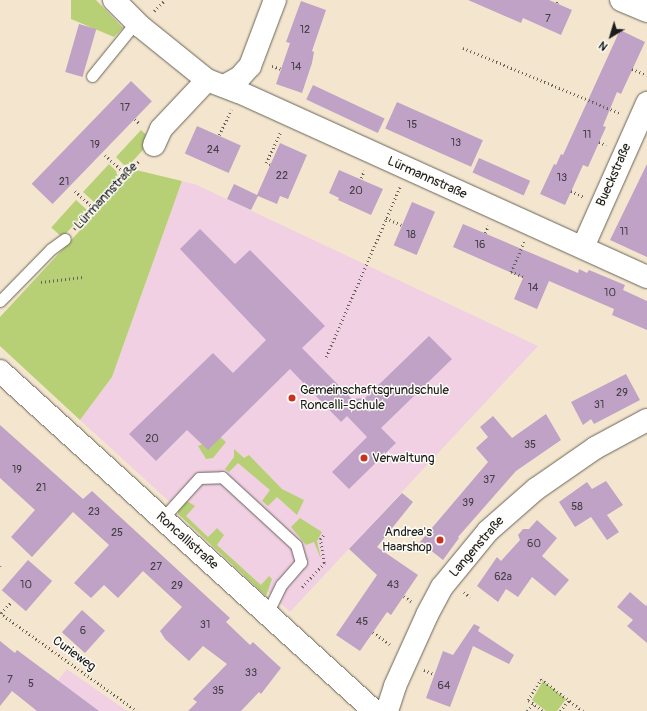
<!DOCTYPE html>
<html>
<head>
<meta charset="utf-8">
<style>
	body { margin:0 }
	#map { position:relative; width:647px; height:711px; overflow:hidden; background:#f4e6ce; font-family:Pangolin,sans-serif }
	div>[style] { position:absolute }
	.built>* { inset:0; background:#f1d0e3 }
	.green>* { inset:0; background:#b7d075; transform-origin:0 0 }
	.building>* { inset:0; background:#bfa2c6; transform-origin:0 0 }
	.path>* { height:2.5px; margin-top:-1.25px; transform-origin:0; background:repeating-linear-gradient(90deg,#68635a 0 1px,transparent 0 4px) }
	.roads { filter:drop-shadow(0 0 1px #68635a) drop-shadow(0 0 1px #68635a) }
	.lane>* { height:11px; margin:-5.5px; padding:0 5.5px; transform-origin:5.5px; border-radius:5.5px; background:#fff }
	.street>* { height:22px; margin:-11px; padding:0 11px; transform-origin:11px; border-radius:11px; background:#fff }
	.secondary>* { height:22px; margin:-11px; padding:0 11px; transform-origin:11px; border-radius:11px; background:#fff }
	.dots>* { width:11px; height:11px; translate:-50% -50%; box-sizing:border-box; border:2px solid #fdfcf7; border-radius:50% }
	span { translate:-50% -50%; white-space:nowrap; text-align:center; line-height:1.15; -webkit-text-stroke:3px #fdfcf7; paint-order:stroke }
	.number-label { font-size:11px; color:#453e46 }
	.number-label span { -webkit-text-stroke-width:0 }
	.street-label { font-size:13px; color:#1c1c1c }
	.poi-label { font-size:13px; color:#1c1c1c }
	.left { translate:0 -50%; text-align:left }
	.right { translate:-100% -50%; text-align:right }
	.north { position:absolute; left:591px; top:16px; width:40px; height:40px; -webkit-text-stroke:3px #fdfcf7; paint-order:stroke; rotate:218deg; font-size:11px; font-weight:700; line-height:16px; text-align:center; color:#1c1c1c }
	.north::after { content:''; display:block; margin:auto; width:14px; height:18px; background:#1c1c1c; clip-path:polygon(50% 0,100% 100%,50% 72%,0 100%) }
</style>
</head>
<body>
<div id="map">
	<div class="built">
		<div style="clip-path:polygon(182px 181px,197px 185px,538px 346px,290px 612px,80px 420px,112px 377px)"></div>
		<div style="clip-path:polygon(67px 669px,127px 711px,34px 711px)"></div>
	</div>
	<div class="green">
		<div style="clip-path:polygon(71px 0,96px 0,123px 28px,114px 37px,71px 19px)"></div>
		<div style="clip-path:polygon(141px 130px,152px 140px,131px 163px,124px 165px,116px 157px)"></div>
		<div style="clip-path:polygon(109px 164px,116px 171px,118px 178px,94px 202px,83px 192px)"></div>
		<div style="clip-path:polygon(136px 170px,182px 181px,112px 377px,80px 420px,0 346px,0 317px)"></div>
		<div style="left:76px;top:200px;width:15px;height:37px;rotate:42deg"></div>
		<div style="clip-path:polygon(220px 437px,226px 442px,213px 458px,206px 459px,198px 446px)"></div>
		<div style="clip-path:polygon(234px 449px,244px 458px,249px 455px,282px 489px,304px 500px,297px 515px,277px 497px,268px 506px,262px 501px,270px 490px,238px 463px,229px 472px,225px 469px,234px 457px)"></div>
		<div style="clip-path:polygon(187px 501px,195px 506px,186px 516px,208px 537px,217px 528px,224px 535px,217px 545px,261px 585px,269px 576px,272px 579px,266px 596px,178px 514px,178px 510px)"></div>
		<div style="clip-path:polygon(300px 518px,322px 532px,317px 541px,321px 559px,314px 542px,306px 545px,291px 527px)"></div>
		<div style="clip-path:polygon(543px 681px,566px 699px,557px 711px,546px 711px,532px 700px)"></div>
	</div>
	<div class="building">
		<div style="clip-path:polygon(468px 0,549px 0,572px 10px,561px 35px,523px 18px,521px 23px)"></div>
		<div style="clip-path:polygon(301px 1px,326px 10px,312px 51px,314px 52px,312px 63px,302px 93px,276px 84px,290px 43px,286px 42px)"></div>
		<div style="left:79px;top:24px;width:18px;height:50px;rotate:16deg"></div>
		<div style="clip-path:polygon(620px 30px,645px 42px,621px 94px,617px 92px,603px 126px,606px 127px,588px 167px,583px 165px,565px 205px,540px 194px,554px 164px,556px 165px,561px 154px,563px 155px)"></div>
		<div style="left:131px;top:81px;width:29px;height:143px;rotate:44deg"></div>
		<div style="left:313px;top:85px;width:79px;height:16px;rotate:25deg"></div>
		<div style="left:397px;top:102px;width:94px;height:29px;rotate:24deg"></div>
		<div style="left:197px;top:126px;width:48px;height:30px;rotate:24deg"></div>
		<div style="clip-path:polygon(280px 143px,307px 155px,288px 199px,280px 196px,277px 204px,258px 196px,251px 210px,227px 199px,234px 184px,257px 195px)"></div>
		<div style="left:479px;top:158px;width:56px;height:16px;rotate:24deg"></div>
		<div style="clip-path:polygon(647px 164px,647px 257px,610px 240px)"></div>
		<div style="clip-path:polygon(339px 170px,383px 189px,371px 215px,338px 200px,339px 198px,329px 193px)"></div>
		<div style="left:412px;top:202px;width:25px;height:47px;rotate:23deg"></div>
		<div style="clip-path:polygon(463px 224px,578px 273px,579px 269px,587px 273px,589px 270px,625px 285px,623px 290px,647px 301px,647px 330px,612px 315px,614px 309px,549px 281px,537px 309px,514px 299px,523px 278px,453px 247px)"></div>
		<div style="clip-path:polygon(200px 229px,235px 264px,250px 250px,325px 326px,302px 348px,352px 399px,365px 398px,429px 336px,452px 359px,381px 428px,396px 443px,349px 489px,332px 472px,367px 437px,347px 416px,341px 422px,290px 369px,208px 450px,187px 430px,156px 461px,129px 434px,213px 353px,233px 373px,266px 340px,180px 249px)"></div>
		<div style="clip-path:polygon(626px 374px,640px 400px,594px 424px,591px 419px,583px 425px,571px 402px)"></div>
		<div style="clip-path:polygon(546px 414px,561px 440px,516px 471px,458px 537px,459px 538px,443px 560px,420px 542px,488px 462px,476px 448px,488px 437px,480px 427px,493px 416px,512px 438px)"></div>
		<div style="clip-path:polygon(0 425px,83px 499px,92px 491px,230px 618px,226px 622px,250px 645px,253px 642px,281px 668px,261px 694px,259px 692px,241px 711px,188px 711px,197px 702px,193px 699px,227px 664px,203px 646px,189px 661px,165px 639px,160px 631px,182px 607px,143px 571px,118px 598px,104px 585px,91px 598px,74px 583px,109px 545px,73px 512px,32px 557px,11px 537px,35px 510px,0 478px)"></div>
		<div style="clip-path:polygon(606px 481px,623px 505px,607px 515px,619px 532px,607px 540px,591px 517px,575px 527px,559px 502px,587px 482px,592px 489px)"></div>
		<div style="clip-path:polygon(402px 493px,413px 502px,377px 547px,418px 575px,391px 615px,387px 612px,360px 651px,336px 635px,377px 575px,349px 549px)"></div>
		<div style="clip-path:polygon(537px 520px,557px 538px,542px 556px,569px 580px,555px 596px,532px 577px,518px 597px,506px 589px,498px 602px,477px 586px,497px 557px,501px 561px,520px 540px,518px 535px,523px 529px,529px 529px)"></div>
		<div style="left:28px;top:560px;width:32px;height:40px;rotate:41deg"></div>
		<div style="clip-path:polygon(630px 592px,646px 606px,647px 604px,647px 643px,627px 626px,633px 620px,617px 607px)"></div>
		<div style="left:82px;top:610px;width:31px;height:30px;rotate:42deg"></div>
		<div style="clip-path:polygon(474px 624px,480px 627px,478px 631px,514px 655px,509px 664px,473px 646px,450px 707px,426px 698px,443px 651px,453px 655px)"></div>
		<div style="clip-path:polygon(0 641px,15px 653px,17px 650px,99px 711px,37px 711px,12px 691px,0 706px)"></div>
	</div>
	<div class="path">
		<div style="left:557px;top:3px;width:3px;rotate:-72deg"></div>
		<div style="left:154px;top:11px;width:16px;rotate:-45deg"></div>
		<div style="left:463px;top:48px;width:170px;rotate:22.5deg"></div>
		<div style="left:272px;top:66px;width:9px;rotate:18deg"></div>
		<div style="left:632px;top:69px;width:16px;rotate:22deg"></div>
		<div style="left:135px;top:119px;width:7px;rotate:45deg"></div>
		<div style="left:219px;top:135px;width:28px;rotate:-64deg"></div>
		<div style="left:599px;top:142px;width:8px;rotate:23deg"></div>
		<div style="left:105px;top:155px;width:28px;rotate:42deg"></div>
		<div style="left:270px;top:165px;width:4px;rotate:-153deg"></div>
		<div style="left:266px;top:163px;width:33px;rotate:-65deg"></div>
		<div style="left:361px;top:178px;width:8px;rotate:-67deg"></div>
		<div style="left:75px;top:191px;width:25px;rotate:42deg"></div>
		<div style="left:571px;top:191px;width:14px;rotate:25deg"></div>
		<div style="left:386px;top:218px;width:17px;rotate:24deg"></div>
		<div style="left:74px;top:229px;width:95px;rotate:-46.3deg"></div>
		<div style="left:485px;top:233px;width:8px;rotate:-67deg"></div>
		<div style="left:523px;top:277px;width:13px;rotate:-157deg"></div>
		<div style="left:511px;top:272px;width:33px;rotate:-67deg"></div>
		<div style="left:41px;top:282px;width:42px;rotate:-6.8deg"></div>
		<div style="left:326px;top:357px;width:185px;rotate:-66.5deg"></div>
		<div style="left:0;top:566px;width:2px;rotate:90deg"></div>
		<div style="left:302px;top:587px;width:33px;rotate:-47deg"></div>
		<div style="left:324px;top:563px;width:24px;rotate:-99deg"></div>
		<div style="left:320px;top:539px;width:6px;rotate:-51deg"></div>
		<div style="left:464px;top:592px;width:8px;rotate:40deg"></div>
		<div style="left:404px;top:596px;width:9px;rotate:36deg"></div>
		<div style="left:0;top:613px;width:168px;rotate:35.6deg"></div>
		<div style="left:1px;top:613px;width:16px;rotate:-47deg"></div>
		<div style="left:373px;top:632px;width:22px;rotate:36deg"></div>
		<div style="left:424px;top:670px;width:11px;rotate:22deg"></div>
		<div style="left:527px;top:711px;width:9px;rotate:-49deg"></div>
		<div style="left:542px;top:711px;width:18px;rotate:-142deg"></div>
		<div style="left:528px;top:700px;width:25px;rotate:-58deg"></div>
		<div style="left:541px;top:679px;width:53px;rotate:37.3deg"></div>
		<div style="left:560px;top:711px;width:14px;rotate:-51deg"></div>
	</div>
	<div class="roads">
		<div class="lane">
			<div style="left:92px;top:76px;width:68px;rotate:-50.9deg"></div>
			<div style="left:0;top:301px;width:73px;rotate:-45.6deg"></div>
			<div style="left:51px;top:249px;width:17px;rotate:-36deg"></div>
			<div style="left:162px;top:519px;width:55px;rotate:-47.9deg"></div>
			<div style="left:199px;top:478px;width:23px;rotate:-2deg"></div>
			<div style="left:222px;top:477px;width:100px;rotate:42.6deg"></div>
			<div style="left:296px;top:545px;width:18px;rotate:74deg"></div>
			<div style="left:301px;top:562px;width:30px;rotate:131deg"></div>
			<div style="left:281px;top:585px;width:32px;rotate:116deg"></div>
		</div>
		<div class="street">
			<div style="left:114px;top:0;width:37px;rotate:45deg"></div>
			<div style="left:140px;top:26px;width:86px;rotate:38.9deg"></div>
			<div style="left:207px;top:80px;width:34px;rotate:21deg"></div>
			<div style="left:239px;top:92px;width:448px;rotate:24.4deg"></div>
			<div style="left:621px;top:0;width:28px;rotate:23deg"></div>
			<div style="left:224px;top:86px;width:18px;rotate:-29deg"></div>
			<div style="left:240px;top:77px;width:15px;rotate:-48deg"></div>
			<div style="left:250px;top:66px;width:71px;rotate:-69.3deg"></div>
			<div style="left:154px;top:145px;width:17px;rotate:-66deg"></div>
			<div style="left:161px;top:129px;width:67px;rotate:-46.8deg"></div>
			<div style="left:583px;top:247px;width:158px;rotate:-66deg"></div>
			<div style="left:387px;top:711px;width:26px;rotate:-72deg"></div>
			<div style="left:395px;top:686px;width:78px;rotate:-65.7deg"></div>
			<div style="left:427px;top:615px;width:32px;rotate:-62deg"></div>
			<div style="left:442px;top:587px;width:72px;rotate:-50.6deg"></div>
			<div style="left:488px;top:531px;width:64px;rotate:-41.2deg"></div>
			<div style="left:536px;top:489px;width:72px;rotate:-34.8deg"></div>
			<div style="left:595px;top:448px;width:59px;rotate:-28.3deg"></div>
		</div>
		<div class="secondary">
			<div style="left:0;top:371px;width:505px;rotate:42.27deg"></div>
		</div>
	</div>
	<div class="dots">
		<div style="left:292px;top:398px;background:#c8321e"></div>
		<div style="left:364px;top:458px;background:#c8321e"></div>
		<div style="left:440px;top:540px;background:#c8321e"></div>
	</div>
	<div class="number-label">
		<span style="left:548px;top:19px">7</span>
		<span style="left:305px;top:30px">12</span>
		<span style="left:296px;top:67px">14</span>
		<span style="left:125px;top:108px">17</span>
		<span style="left:412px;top:125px">15</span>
		<span style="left:587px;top:135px">11</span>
		<span style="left:456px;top:143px">13</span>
		<span style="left:95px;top:145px">19</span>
		<span style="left:213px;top:150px">24</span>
		<span style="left:282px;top:176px">22</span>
		<span style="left:562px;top:178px">13</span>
		<span style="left:64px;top:182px">21</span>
		<span style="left:356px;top:191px">20</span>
		<span style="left:624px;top:232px">11</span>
		<span style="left:411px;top:235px">18</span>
		<span style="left:480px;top:245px">16</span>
		<span style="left:533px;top:288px">14</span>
		<span style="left:610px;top:293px">10</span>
		<span style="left:622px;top:393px">29</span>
		<span style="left:599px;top:405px">31</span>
		<span style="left:152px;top:439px">20</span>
		<span style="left:530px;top:445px">35</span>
		<span style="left:17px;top:470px">19</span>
		<span style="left:489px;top:480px">37</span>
		<span style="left:41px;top:488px">21</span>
		<span style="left:468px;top:503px">39</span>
		<span style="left:577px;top:507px">58</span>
		<span style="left:94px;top:512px">23</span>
		<span style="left:117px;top:533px">25</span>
		<span style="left:534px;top:544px">60</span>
		<span style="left:156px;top:567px">27</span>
		<span style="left:503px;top:577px">62a</span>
		<span style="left:26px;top:585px">10</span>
		<span style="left:393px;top:585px">43</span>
		<span style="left:177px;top:586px">29</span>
		<span style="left:362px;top:622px">45</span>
		<span style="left:205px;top:625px">31</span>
		<span style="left:83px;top:631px">6</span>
		<span style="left:251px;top:673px">33</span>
		<span style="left:10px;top:680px">7</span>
		<span style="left:31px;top:684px">5</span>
		<span style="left:444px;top:686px">64</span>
		<span style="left:218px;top:691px">35</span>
	</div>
	<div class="street-label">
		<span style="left:614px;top:175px;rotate:-66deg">Bueckstraße</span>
		<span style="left:427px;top:178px;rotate:24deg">Lürmannstraße</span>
		<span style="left:106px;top:196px;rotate:-47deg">Lürmannstraße</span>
		<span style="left:187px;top:541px;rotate:42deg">Roncallistraße</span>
		<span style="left:477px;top:547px;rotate:-49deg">Langenstraße</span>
		<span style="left:74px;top:654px;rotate:36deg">Curieweg</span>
	</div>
	<div class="poi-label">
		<span class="left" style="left:300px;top:398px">Gemeinschaftsgrundschule<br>Roncalli-Schule</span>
		<span class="left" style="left:372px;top:458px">Verwaltung</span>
		<span class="right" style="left:432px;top:540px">Andrea's<br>Haarshop</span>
	</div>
	<div class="north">N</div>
</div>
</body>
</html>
